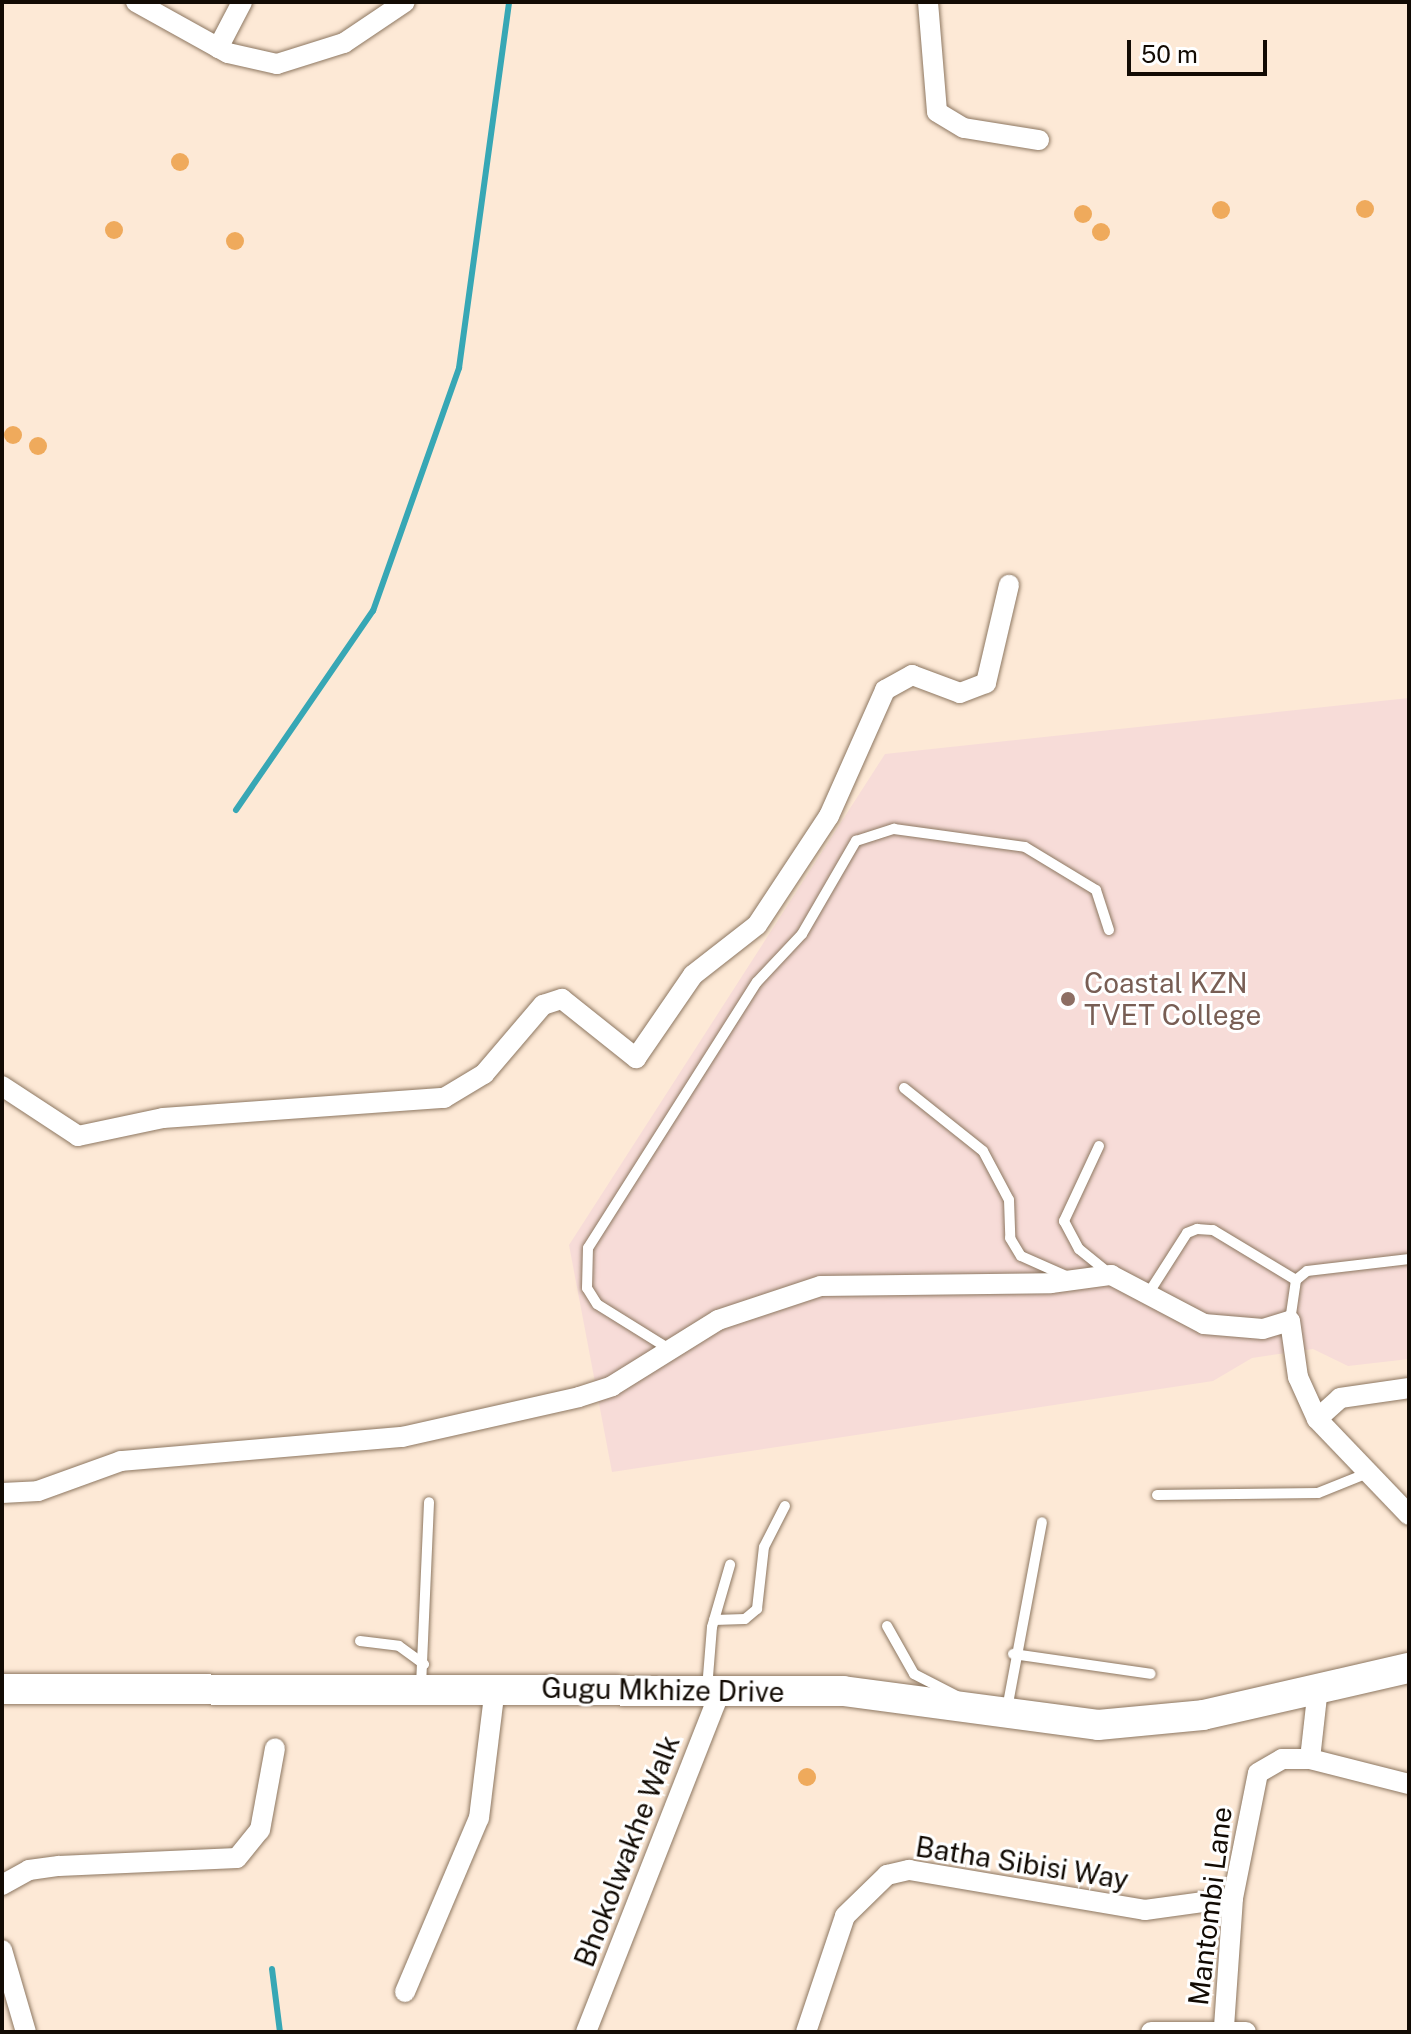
<!DOCTYPE html>
<html>
<head>
<meta charset="utf-8">
<style>
	body { margin:0 }
	#map { position:relative; width:1411px; height:2034px; overflow:hidden; background:#fde9d6; font-family:"Public Sans",sans-serif }
	div>[style] { position:absolute }
	.education>* { inset:0; background:#f7dcd8 }
	.stream>* { height:6px; margin:-3px; padding:0 3px; transform-origin:3px; border-radius:3px; background:#37a7b5 }
	.building>* { inset:0; background:#efaa5c }
	.round { border-radius:50% }
	.roads { filter:drop-shadow(0 0 2px #8d7761) drop-shadow(0 0 2px #8d7761) }
	.lane>* { height:10px; margin:-5px; padding:0 5px; transform-origin:5px; border-radius:5px; background:#fff }
	.street>* { height:20px; margin:-10px; padding:0 10px; transform-origin:10px; border-radius:10px; background:#fff }
	.secondary>* { height:30px; margin:-15px; padding:0 15px; transform-origin:15px; border-radius:15px; background:#fff }
	.dots>* { width:22px; height:22px; translate:-50% -50%; box-sizing:border-box; border:4px solid #fff; border-radius:50% }
	span { translate:-50% -50%; white-space:nowrap; text-align:center; line-height:1.15; -webkit-text-stroke:6px #fff; paint-order:stroke }
	.education-label { font-size:28px; color:#785e54 }
	.left { translate:0 -50%; text-align:left }
	.street-label { font-size:28px; color:#120b04 }
	.frame { position:absolute; inset:0; border:4px solid #120b04; pointer-events:none }
	.scale { position:absolute; left:1127px; top:40px; width:140px; height:36px; box-sizing:border-box; border:4px solid #120b04; border-top:0; padding-left:10px; font-size:24px; line-height:28px; white-space:nowrap; color:#120b04; -webkit-text-stroke:6px #fff; paint-order:stroke }
</style>
</head>
<body>
<div id="map">
	<div class="education">
		<div style="clip-path:polygon(1409px 698px,1409px 1359px,1348px 1366px,1313px 1349px,1252px 1358px,1213px 1381px,612px 1472px,569px 1245px,885px 754px)"></div>
	</div>
	<div class="stream">
		<div style="left:236px;top:810px;width:242px;rotate:-55.5deg"></div>
		<div style="left:373px;top:611px;width:258px;rotate:-70.5deg"></div>
		<div style="left:459px;top:368px;width:369px;rotate:-82.2deg"></div>
		<div style="left:272px;top:1969px;width:64px;rotate:82.8deg"></div>
	</div>
	<div class="building">
		<div class="round" style="left:171px;top:153px;width:18px;height:18px"></div>
		<div class="round" style="left:1356px;top:200px;width:18px;height:18px"></div>
		<div class="round" style="left:1212px;top:201px;width:18px;height:18px"></div>
		<div class="round" style="left:1074px;top:205px;width:18px;height:18px"></div>
		<div class="round" style="left:105px;top:221px;width:18px;height:18px"></div>
		<div class="round" style="left:1092px;top:223px;width:18px;height:18px"></div>
		<div class="round" style="left:226px;top:232px;width:18px;height:18px"></div>
		<div class="round" style="left:4px;top:426px;width:18px;height:18px"></div>
		<div class="round" style="left:29px;top:437px;width:18px;height:18px"></div>
		<div class="round" style="left:798px;top:1768px;width:18px;height:18px"></div>
	</div>
	<div class="roads">
		<div class="lane">
			<div style="left:904px;top:1088px;width:101px;rotate:38.6deg"></div>
			<div style="left:983px;top:1151px;width:55px;rotate:62deg"></div>
			<div style="left:1009px;top:1200px;width:38px;rotate:88deg"></div>
			<div style="left:1010px;top:1238px;width:21px;rotate:59deg"></div>
			<div style="left:1021px;top:1256px;width:49px;rotate:24deg"></div>
			<div style="left:1099px;top:1146px;width:83px;rotate:115deg"></div>
			<div style="left:1064px;top:1221px;width:32px;rotate:62deg"></div>
			<div style="left:1079px;top:1249px;width:40px;rotate:39deg"></div>
			<div style="left:1148px;top:1294px;width:72px;rotate:-57.4deg"></div>
			<div style="left:1187px;top:1233px;width:11px;rotate:-22deg"></div>
			<div style="left:1197px;top:1229px;width:16px;rotate:4deg"></div>
			<div style="left:1213px;top:1230px;width:97px;rotate:31.1deg"></div>
			<div style="left:1290px;top:1321px;width:41px;rotate:-81.7deg"></div>
			<div style="left:1296px;top:1280px;width:14px;rotate:-39deg"></div>
			<div style="left:1307px;top:1271px;width:103px;rotate:-6.7deg"></div>
			<div style="left:666px;top:1347px;width:81px;rotate:-148.1deg"></div>
			<div style="left:597px;top:1304px;width:19px;rotate:-122deg"></div>
			<div style="left:587px;top:1288px;width:40px;rotate:-88.6deg"></div>
			<div style="left:588px;top:1248px;width:315px;rotate:-57.6deg"></div>
			<div style="left:757px;top:982px;width:66px;rotate:-46.8deg"></div>
			<div style="left:802px;top:934px;width:108px;rotate:-59.9deg"></div>
			<div style="left:856px;top:841px;width:40px;rotate:-18deg"></div>
			<div style="left:894px;top:829px;width:132px;rotate:7.8deg"></div>
			<div style="left:1025px;top:847px;width:83px;rotate:31.2deg"></div>
			<div style="left:1096px;top:890px;width:42px;rotate:72deg"></div>
			<div style="left:1157px;top:1495px;width:161px;rotate:-0.7deg"></div>
			<div style="left:1318px;top:1493px;width:54px;rotate:-21.8deg"></div>
			<div style="left:714px;top:1620px;width:31px;rotate:-2deg"></div>
			<div style="left:745px;top:1619px;width:16px;rotate:-40deg"></div>
			<div style="left:757px;top:1609px;width:62px;rotate:-83.6deg"></div>
			<div style="left:764px;top:1547px;width:46px;rotate:-62.9deg"></div>
			<div style="left:887px;top:1626px;width:55px;rotate:60.6deg"></div>
			<div style="left:914px;top:1674px;width:48px;rotate:27.1deg"></div>
			<div style="left:360px;top:1641px;width:39px;rotate:7deg"></div>
			<div style="left:399px;top:1646px;width:31px;rotate:36deg"></div>
			<div style="left:1013px;top:1654px;width:139px;rotate:8.2deg"></div>
			<div style="left:421px;top:1686px;width:184px;rotate:-87.5deg"></div>
			<div style="left:707px;top:1689px;width:62px;rotate:-85.4deg"></div>
			<div style="left:712px;top:1627px;width:65px;rotate:-73.8deg"></div>
			<div style="left:1007px;top:1709px;width:190px;rotate:-79.4deg"></div>
		</div>
		<div class="street">
			<div style="left:136px;top:2px;width:105px;rotate:29deg"></div>
			<div style="left:228px;top:53px;width:50px;rotate:12.7deg"></div>
			<div style="left:277px;top:64px;width:70px;rotate:-17.4deg"></div>
			<div style="left:344px;top:43px;width:73px;rotate:-33.9deg"></div>
			<div style="left:928px;top:2px;width:110px;rotate:85.3deg"></div>
			<div style="left:937px;top:112px;width:31px;rotate:31deg"></div>
			<div style="left:964px;top:128px;width:76px;rotate:9.1deg"></div>
			<div style="left:218px;top:48px;width:52px;rotate:-62.4deg"></div>
			<div style="left:2px;top:1086px;width:91px;rotate:33.3deg"></div>
			<div style="left:78px;top:1136px;width:87px;rotate:-12deg"></div>
			<div style="left:163px;top:1118px;width:282px;rotate:-4.1deg"></div>
			<div style="left:444px;top:1098px;width:47px;rotate:-31deg"></div>
			<div style="left:484px;top:1074px;width:91px;rotate:-49.5deg"></div>
			<div style="left:543px;top:1005px;width:20px;rotate:-18deg"></div>
			<div style="left:562px;top:999px;width:95px;rotate:38.6deg"></div>
			<div style="left:636px;top:1058px;width:101px;rotate:-55.5deg"></div>
			<div style="left:693px;top:975px;width:81px;rotate:-38deg"></div>
			<div style="left:757px;top:925px;width:131px;rotate:-56.6deg"></div>
			<div style="left:829px;top:816px;width:138px;rotate:-66deg"></div>
			<div style="left:885px;top:690px;width:31px;rotate:-29deg"></div>
			<div style="left:912px;top:675px;width:51px;rotate:20.6deg"></div>
			<div style="left:960px;top:693px;width:28px;rotate:-21deg"></div>
			<div style="left:986px;top:683px;width:101px;rotate:-76.8deg"></div>
			<div style="left:1317px;top:1419px;width:31px;rotate:-42deg"></div>
			<div style="left:1340px;top:1398px;width:70px;rotate:-8.2deg"></div>
			<div style="left:2px;top:1493px;width:36px;rotate:-3deg"></div>
			<div style="left:38px;top:1491px;width:88px;rotate:-19.9deg"></div>
			<div style="left:121px;top:1461px;width:282px;rotate:-4.9deg"></div>
			<div style="left:402px;top:1437px;width:181px;rotate:-12.7deg"></div>
			<div style="left:579px;top:1397px;width:35px;rotate:-18deg"></div>
			<div style="left:612px;top:1386px;width:125px;rotate:-31.9deg"></div>
			<div style="left:718px;top:1320px;width:108px;rotate:-18.3deg"></div>
			<div style="left:821px;top:1286px;width:230px;rotate:-0.7deg"></div>
			<div style="left:1051px;top:1283px;width:61px;rotate:-7.6deg"></div>
			<div style="left:1111px;top:1275px;width:105px;rotate:27.8deg"></div>
			<div style="left:1204px;top:1324px;width:59px;rotate:4.8deg"></div>
			<div style="left:1263px;top:1329px;width:28px;rotate:-17deg"></div>
			<div style="left:1290px;top:1321px;width:57px;rotate:81.9deg"></div>
			<div style="left:1298px;top:1377px;width:46px;rotate:65.7deg"></div>
			<div style="left:1317px;top:1419px;width:133px;rotate:46.2deg"></div>
			<div style="left:1310px;top:1759px;width:71px;rotate:-83.6deg"></div>
			<div style="left:2px;top:1885px;width:31px;rotate:-29deg"></div>
			<div style="left:29px;top:1870px;width:30px;rotate:-8deg"></div>
			<div style="left:59px;top:1866px;width:178px;rotate:-2.6deg"></div>
			<div style="left:237px;top:1858px;width:36px;rotate:-51deg"></div>
			<div style="left:260px;top:1830px;width:83px;rotate:-79.6deg"></div>
			<div style="left:2px;top:1950px;width:85px;rotate:73.7deg"></div>
			<div style="left:405px;top:1992px;width:189px;rotate:-67deg"></div>
			<div style="left:479px;top:1818px;width:131px;rotate:-83deg"></div>
			<div style="left:1224px;top:2027px;width:129px;rotate:-86deg"></div>
			<div style="left:1233px;top:1898px;width:127px;rotate:-78.7deg"></div>
			<div style="left:1258px;top:1773px;width:28px;rotate:-30deg"></div>
			<div style="left:1282px;top:1759px;width:28px"></div>
			<div style="left:1310px;top:1759px;width:102px;rotate:14.2deg"></div>
			<div style="left:586px;top:2032px;width:366px;rotate:-68.5deg"></div>
			<div style="left:806px;top:2032px;width:122px;rotate:-71.4deg"></div>
			<div style="left:845px;top:1916px;width:59px;rotate:-44.3deg"></div>
			<div style="left:887px;top:1875px;width:23px;rotate:-13deg"></div>
			<div style="left:909px;top:1870px;width:239px;rotate:9.6deg"></div>
			<div style="left:1145px;top:1910px;width:89px;rotate:-7.8deg"></div>
			<div style="left:1151px;top:2032px;width:95px"></div>
		</div>
		<div class="secondary">
			<div style="left:2px;top:1689px;width:841px;rotate:0.14deg"></div>
			<div style="left:843px;top:1691px;width:257px;rotate:7.6deg"></div>
			<div style="left:1098px;top:1725px;width:105px;rotate:-5.4deg"></div>
			<div style="left:1203px;top:1715px;width:211px;rotate:-12.9deg"></div>
		</div>
	</div>
	<div class="dots">
		<div style="left:1068px;top:999px;background:#8d6e63"></div>
	</div>
	<div class="education-label">
		<span class="left" style="left:1084px;top:999px">Coastal KZN<br>TVET College</span>
	</div>
	<div class="street-label">
		<span style="left:663px;top:1690px;rotate:1deg">Gugu Mkhize Drive</span>
		<span style="left:627px;top:1851px;rotate:-69deg">Bhokolwakhe Walk</span>
		<span style="left:1022px;top:1863px;rotate:9deg">Batha Sibisi Way</span>
		<span style="left:1210px;top:1906px;rotate:-83deg">Mantombi Lane</span>
	</div>
	<div class="frame"></div>
	<div class="scale">50 m</div>
</div>
</body>
</html>
